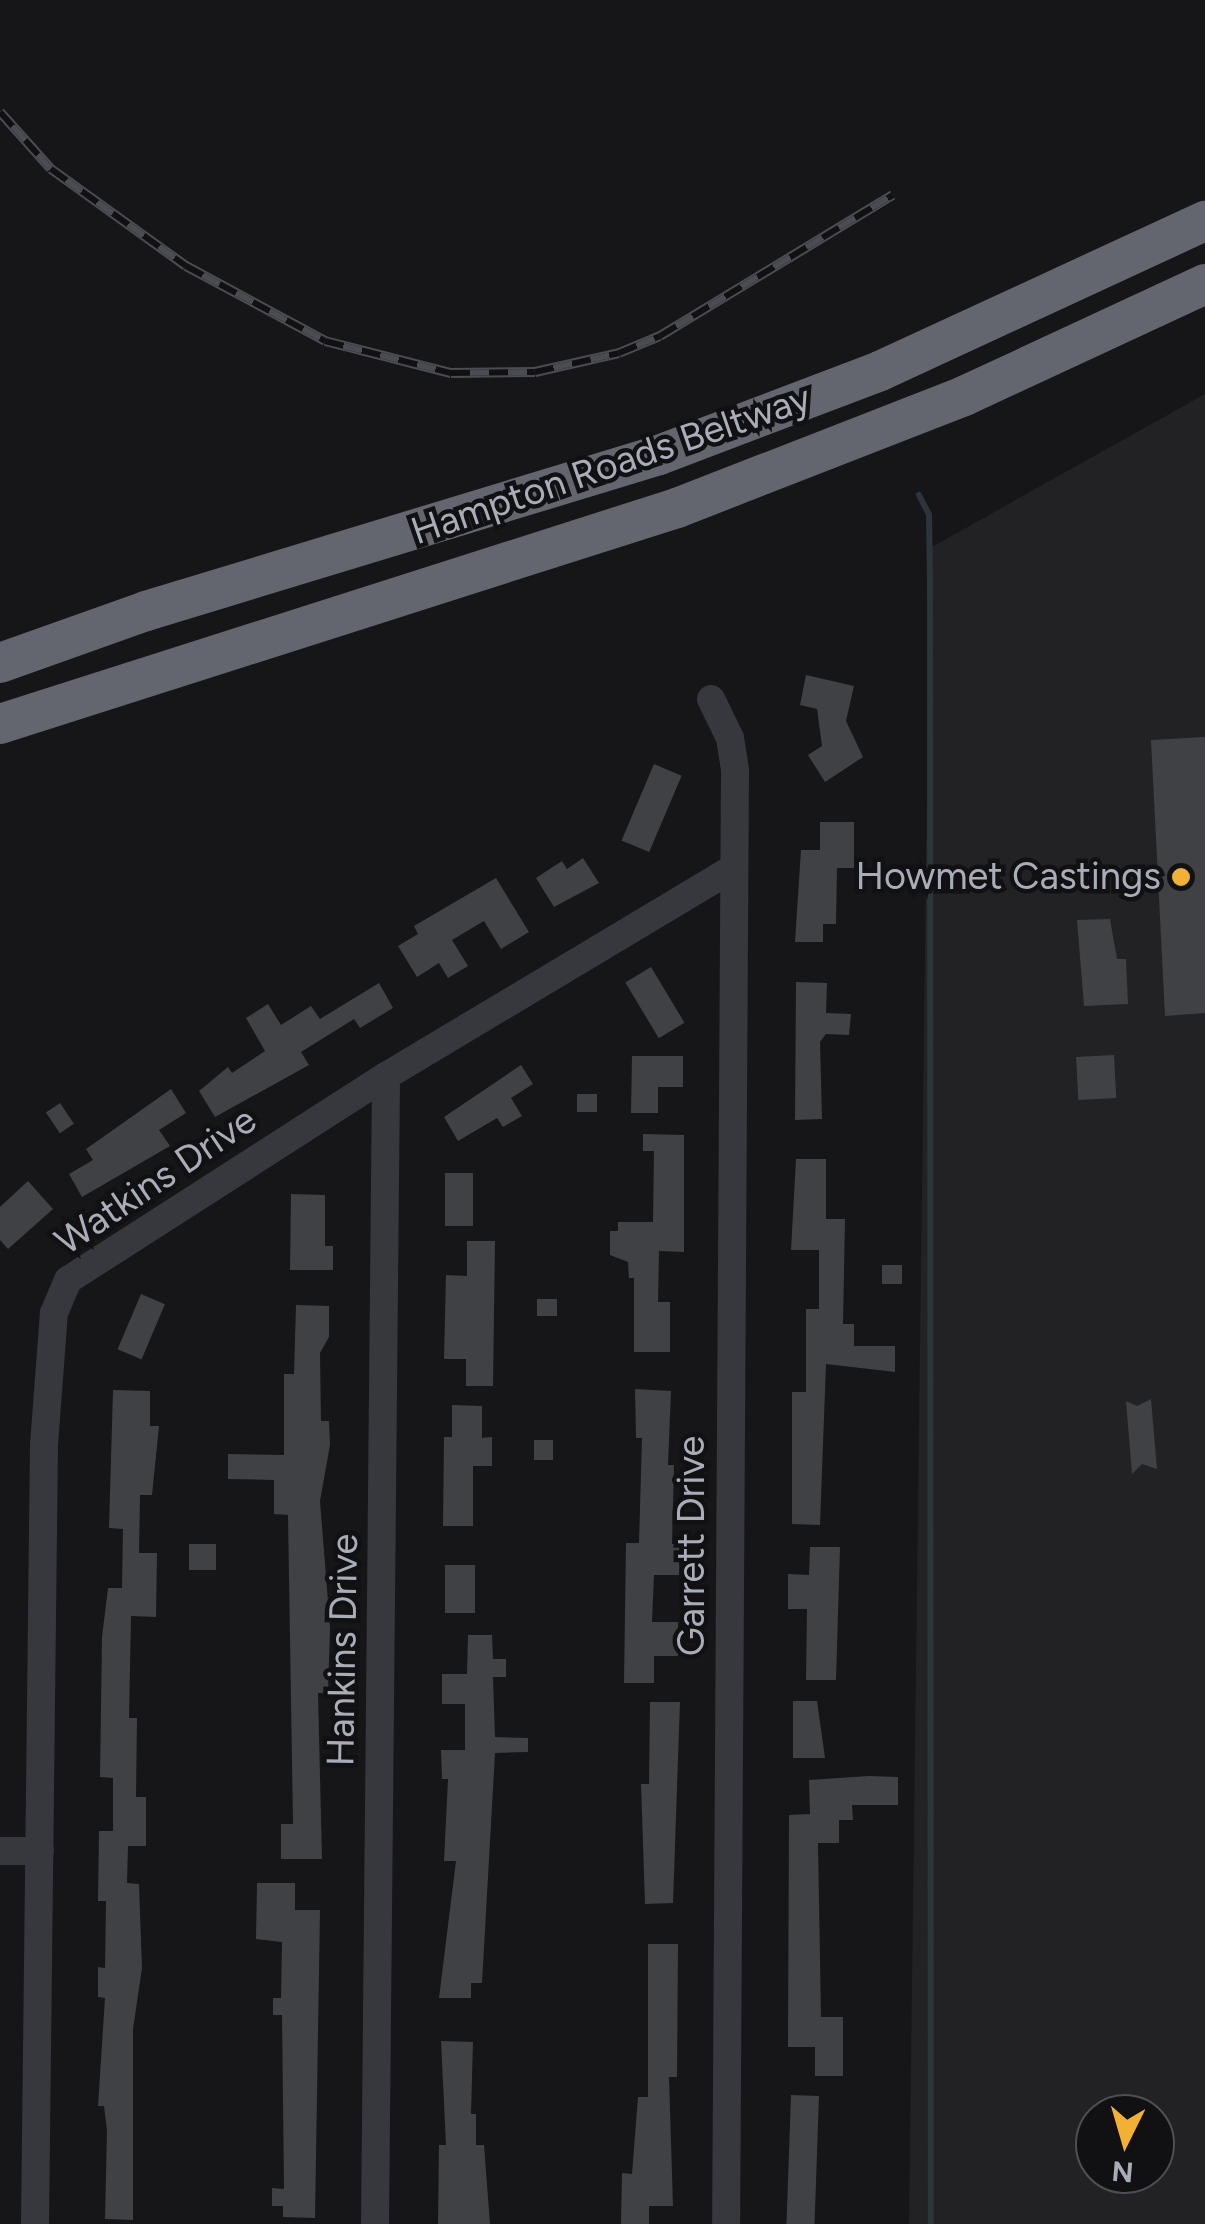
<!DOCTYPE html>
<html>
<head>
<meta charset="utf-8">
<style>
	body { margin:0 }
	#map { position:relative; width:1205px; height:2224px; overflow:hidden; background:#161618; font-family:Figtree,sans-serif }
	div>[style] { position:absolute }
	.built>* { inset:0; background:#222225 }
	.stream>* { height:6px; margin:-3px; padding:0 3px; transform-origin:3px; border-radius:3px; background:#2c353c }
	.building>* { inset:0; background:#404145; transform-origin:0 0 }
	.minor>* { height:28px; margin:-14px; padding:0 14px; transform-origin:14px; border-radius:14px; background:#37383d }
	.highway>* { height:40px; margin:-20px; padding:0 20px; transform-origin:20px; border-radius:20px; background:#63666e }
	.rail>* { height:10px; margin-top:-5px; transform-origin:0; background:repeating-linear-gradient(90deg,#111113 0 19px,#4a4c52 0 38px); box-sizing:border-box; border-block:2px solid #4a4c52 }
	.dots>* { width:28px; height:28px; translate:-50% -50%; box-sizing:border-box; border:5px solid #111113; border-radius:50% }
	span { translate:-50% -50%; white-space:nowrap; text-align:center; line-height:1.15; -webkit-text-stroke:9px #111113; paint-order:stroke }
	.street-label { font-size:38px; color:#a8adb8 }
	.poi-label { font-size:38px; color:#a8adb8 }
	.right { translate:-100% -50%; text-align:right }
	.north { position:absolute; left:1075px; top:2094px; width:100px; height:100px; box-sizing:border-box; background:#111113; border:2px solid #4d4f55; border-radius:50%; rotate:185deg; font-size:28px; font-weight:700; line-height:40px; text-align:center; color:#a8adb8 }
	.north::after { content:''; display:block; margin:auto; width:35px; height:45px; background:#f2b134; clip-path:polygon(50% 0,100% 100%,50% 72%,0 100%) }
</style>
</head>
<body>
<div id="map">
	<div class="built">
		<div style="clip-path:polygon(evenodd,1205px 394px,1205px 2224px,909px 2224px,930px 548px,1205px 394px,1095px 2114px,1155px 2114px,1155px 2174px,1095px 2174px,1095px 2114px)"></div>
	</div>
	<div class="stream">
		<div style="left:919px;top:495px;width:22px;rotate:63deg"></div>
		<div style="left:929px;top:515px;width:63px;rotate:89.1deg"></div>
		<div style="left:930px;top:578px;width:1646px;rotate:89.97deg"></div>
	</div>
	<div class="building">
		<div style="clip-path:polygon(806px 675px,854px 686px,846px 721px,863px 757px,825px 782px,808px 755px,822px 746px,817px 709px,800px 705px)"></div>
		<div style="clip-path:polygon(1205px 737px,1205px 1013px,1165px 1016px,1151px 740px)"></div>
		<div style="left:654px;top:764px;width:30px;height:83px;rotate:23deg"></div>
		<div style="clip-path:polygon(820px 822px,854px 822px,854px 868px,837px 868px,836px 924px,823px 924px,823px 942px,795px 942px,801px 850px,820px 850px)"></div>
		<div style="clip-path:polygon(583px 858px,599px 883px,554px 907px,536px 878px,562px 861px,567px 869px)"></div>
		<div style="clip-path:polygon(496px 878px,529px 932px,501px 949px,484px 921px,452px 940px,468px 966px,448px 978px,439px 963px,417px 977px,398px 946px,418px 934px,414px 926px)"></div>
		<div style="clip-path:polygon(1110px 919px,1117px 959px,1126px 959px,1128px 1004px,1084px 1006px,1077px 920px)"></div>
		<div style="left:651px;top:967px;width:65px;height:30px;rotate:59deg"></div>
		<div style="clip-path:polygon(796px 982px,827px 983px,826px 1013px,851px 1014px,849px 1035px,826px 1034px,820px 1042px,822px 1119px,795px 1120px)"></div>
		<div style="clip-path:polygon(379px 983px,393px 1008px,360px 1028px,354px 1019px,301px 1052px,309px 1065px,215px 1117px,199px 1091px,228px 1067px,232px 1073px,265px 1051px,246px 1018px,268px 1004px,281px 1025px,311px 1006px,320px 1019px)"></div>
		<div style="left:1114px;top:1055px;width:43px;height:38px;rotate:87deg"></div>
		<div style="clip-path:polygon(632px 1056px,683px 1056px,683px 1087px,658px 1087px,658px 1113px,631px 1113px)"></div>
		<div style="clip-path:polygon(521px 1065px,533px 1084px,511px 1098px,522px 1116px,503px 1127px,497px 1118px,458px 1141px,444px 1117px)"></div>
		<div style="clip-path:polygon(171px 1089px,186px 1113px,159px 1130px,170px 1146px,82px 1197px,69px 1174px,93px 1160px,86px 1149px)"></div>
		<div style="left:577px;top:1094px;width:20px;height:18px"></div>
		<div style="left:60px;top:1103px;width:25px;height:17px;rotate:56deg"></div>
		<div style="clip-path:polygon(643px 1134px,684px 1135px,684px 1252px,659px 1251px,658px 1302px,670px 1302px,670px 1352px,634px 1352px,634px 1278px,629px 1278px,628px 1262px,610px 1255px,610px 1231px,618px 1231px,618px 1222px,653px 1222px,654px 1151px,643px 1151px)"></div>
		<div style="clip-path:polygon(796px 1159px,826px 1159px,826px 1219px,845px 1219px,843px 1324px,854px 1324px,854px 1346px,895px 1346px,895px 1372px,826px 1364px,820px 1525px,792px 1524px,792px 1392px,806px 1392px,806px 1309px,819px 1309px,819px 1250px,791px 1250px)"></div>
		<div style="left:445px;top:1173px;width:28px;height:53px"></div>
		<div style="clip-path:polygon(28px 1181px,53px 1209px,8px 1249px,0 1240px,0 1207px)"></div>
		<div style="clip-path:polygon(291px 1194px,325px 1195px,325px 1246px,333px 1246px,333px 1270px,290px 1270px)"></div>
		<div style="clip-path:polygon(467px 1241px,495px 1241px,493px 1386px,466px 1386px,466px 1359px,444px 1359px,446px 1275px,467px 1276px)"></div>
		<div style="left:882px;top:1265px;width:20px;height:19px"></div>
		<div style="left:141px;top:1294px;width:26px;height:60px;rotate:23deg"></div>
		<div style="left:537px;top:1299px;width:20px;height:17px"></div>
		<div style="clip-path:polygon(296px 1305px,329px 1306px,329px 1337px,320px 1353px,321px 1421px,329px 1421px,330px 1445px,320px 1501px,330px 1627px,328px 1693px,318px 1693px,322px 1859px,281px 1859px,281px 1824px,293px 1824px,288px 1515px,274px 1514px,274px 1480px,228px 1479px,228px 1454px,284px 1455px,284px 1374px,294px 1374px)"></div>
		<div style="clip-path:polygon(635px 1389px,671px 1391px,668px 1465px,674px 1465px,672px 1544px,680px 1544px,679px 1575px,654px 1575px,652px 1622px,678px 1622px,678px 1656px,654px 1656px,654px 1683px,624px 1683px,626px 1543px,639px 1543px,642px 1438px,636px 1438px)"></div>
		<div style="clip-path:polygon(113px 1390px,150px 1391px,150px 1426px,159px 1426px,152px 1495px,140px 1495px,139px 1553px,157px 1553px,156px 1617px,131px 1616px,129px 1718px,137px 1718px,136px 1797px,146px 1797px,146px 1846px,128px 1846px,127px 1883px,139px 1884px,142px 1968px,133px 2029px,133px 2220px,105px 2219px,107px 2131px,104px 2106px,98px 2106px,105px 1998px,98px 1997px,98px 1967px,105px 1968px,106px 1901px,98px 1901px,99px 1831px,113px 1831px,113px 1778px,100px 1777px,102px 1637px,108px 1588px,122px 1588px,123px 1529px,109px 1528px)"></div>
		<div style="clip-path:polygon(1151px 1399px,1157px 1469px,1142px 1464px,1132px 1474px,1126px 1401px,1137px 1406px)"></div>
		<div style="clip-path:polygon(452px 1405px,482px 1406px,482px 1438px,492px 1437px,492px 1466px,473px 1466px,473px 1526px,443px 1526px,444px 1437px,452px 1437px)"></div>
		<div style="left:534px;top:1440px;width:19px;height:20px"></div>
		<div style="left:216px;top:1544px;width:26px;height:27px;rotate:90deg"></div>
		<div style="clip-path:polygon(810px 1547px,840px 1547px,836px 1680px,806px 1680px,807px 1609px,788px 1609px,788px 1574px,809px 1575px)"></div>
		<div style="left:445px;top:1565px;width:30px;height:48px"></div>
		<div style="clip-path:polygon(468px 1635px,492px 1635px,493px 1659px,506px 1659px,506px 1677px,493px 1677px,495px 1737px,528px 1738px,528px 1752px,495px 1753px,482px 1983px,471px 1983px,471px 1998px,439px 1998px,456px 1861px,444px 1861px,448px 1779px,442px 1779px,441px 1750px,465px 1750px,465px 1704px,442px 1704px,442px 1674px,467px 1674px)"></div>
		<div style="clip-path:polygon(793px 1701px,817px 1701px,825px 1758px,793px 1758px)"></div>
		<div style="clip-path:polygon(650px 1702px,680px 1702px,673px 1903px,645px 1904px,641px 1784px,649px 1784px)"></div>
		<div style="clip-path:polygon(869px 1776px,898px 1777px,898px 1805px,852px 1805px,853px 1820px,839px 1820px,839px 1843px,818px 1843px,821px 2017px,843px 2017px,843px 2076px,815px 2076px,815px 2047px,788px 2047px,789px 1815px,810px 1814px,809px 1780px)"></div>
		<div style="clip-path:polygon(257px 1883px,295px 1883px,295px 1910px,320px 1910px,315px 2218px,283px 2217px,283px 2206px,272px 2206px,272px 2188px,284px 2189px,282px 2015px,273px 2015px,273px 1998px,281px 1998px,282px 1942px,256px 1939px)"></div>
		<div style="clip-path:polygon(648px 1944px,678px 1944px,677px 2077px,669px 2077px,673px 2206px,649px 2206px,649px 2224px,621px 2224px,622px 2173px,632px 2174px,638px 2097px,648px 2097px)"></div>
		<div style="clip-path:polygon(441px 2041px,473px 2042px,471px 2114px,476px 2114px,476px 2145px,484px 2145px,490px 2224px,438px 2224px,439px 2145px,446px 2145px)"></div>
		<div style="left:791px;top:2095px;width:28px;height:129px;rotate:2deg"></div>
	</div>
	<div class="minor">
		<div style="left:711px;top:699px;width:43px;rotate:64deg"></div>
		<div style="left:730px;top:738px;width:33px;rotate:81deg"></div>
		<div style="left:735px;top:771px;width:1453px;rotate:90.35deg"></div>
		<div style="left:0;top:1851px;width:40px"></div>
		<div style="left:35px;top:2224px;width:779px;rotate:-89.34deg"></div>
		<div style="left:44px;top:1445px;width:132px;rotate:-85.7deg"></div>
		<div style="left:54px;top:1313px;width:36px;rotate:-67deg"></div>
		<div style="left:68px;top:1280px;width:378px;rotate:-32.7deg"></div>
		<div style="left:386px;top:1076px;width:405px;rotate:-30.9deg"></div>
		<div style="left:375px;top:2224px;width:1148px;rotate:-89.45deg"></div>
	</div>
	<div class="highway">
		<div style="left:0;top:663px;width:155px;rotate:-19.6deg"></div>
		<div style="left:146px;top:611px;width:536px;rotate:-16.91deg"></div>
		<div style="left:659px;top:455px;width:236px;rotate:-20.8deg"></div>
		<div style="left:880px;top:371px;width:358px;rotate:-24.8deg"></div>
		<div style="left:0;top:724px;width:711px;rotate:-17.7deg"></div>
		<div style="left:677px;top:508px;width:308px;rotate:-21.3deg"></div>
		<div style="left:964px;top:396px;width:266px;rotate:-24.9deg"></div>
	</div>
	<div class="rail">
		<div style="left:0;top:112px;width:76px;rotate:48.2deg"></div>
		<div style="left:51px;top:169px;width:166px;rotate:35.7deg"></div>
		<div style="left:186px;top:266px;width:158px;rotate:28.3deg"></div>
		<div style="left:325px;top:341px;width:130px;rotate:14.3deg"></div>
		<div style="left:451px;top:373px;width:84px;rotate:-0.7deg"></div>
		<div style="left:535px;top:372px;width:86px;rotate:-12.7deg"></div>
		<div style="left:619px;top:353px;width:44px;rotate:-22.5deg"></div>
		<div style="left:660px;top:336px;width:272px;rotate:-31.2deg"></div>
	</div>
	<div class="dots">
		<div style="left:1181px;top:877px;background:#f2b134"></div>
	</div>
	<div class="street-label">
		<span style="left:611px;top:465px;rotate:-19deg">Hampton Roads Beltway</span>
		<span style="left:156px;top:1181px;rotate:-34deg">Watkins Drive</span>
		<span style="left:692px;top:1546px;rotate:-90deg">Garrett Drive</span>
		<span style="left:343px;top:1650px;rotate:-89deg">Hankins Drive</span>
	</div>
	<div class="poi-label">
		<span class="right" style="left:1161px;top:877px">Howmet Castings</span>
	</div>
	<div class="north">N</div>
</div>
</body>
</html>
